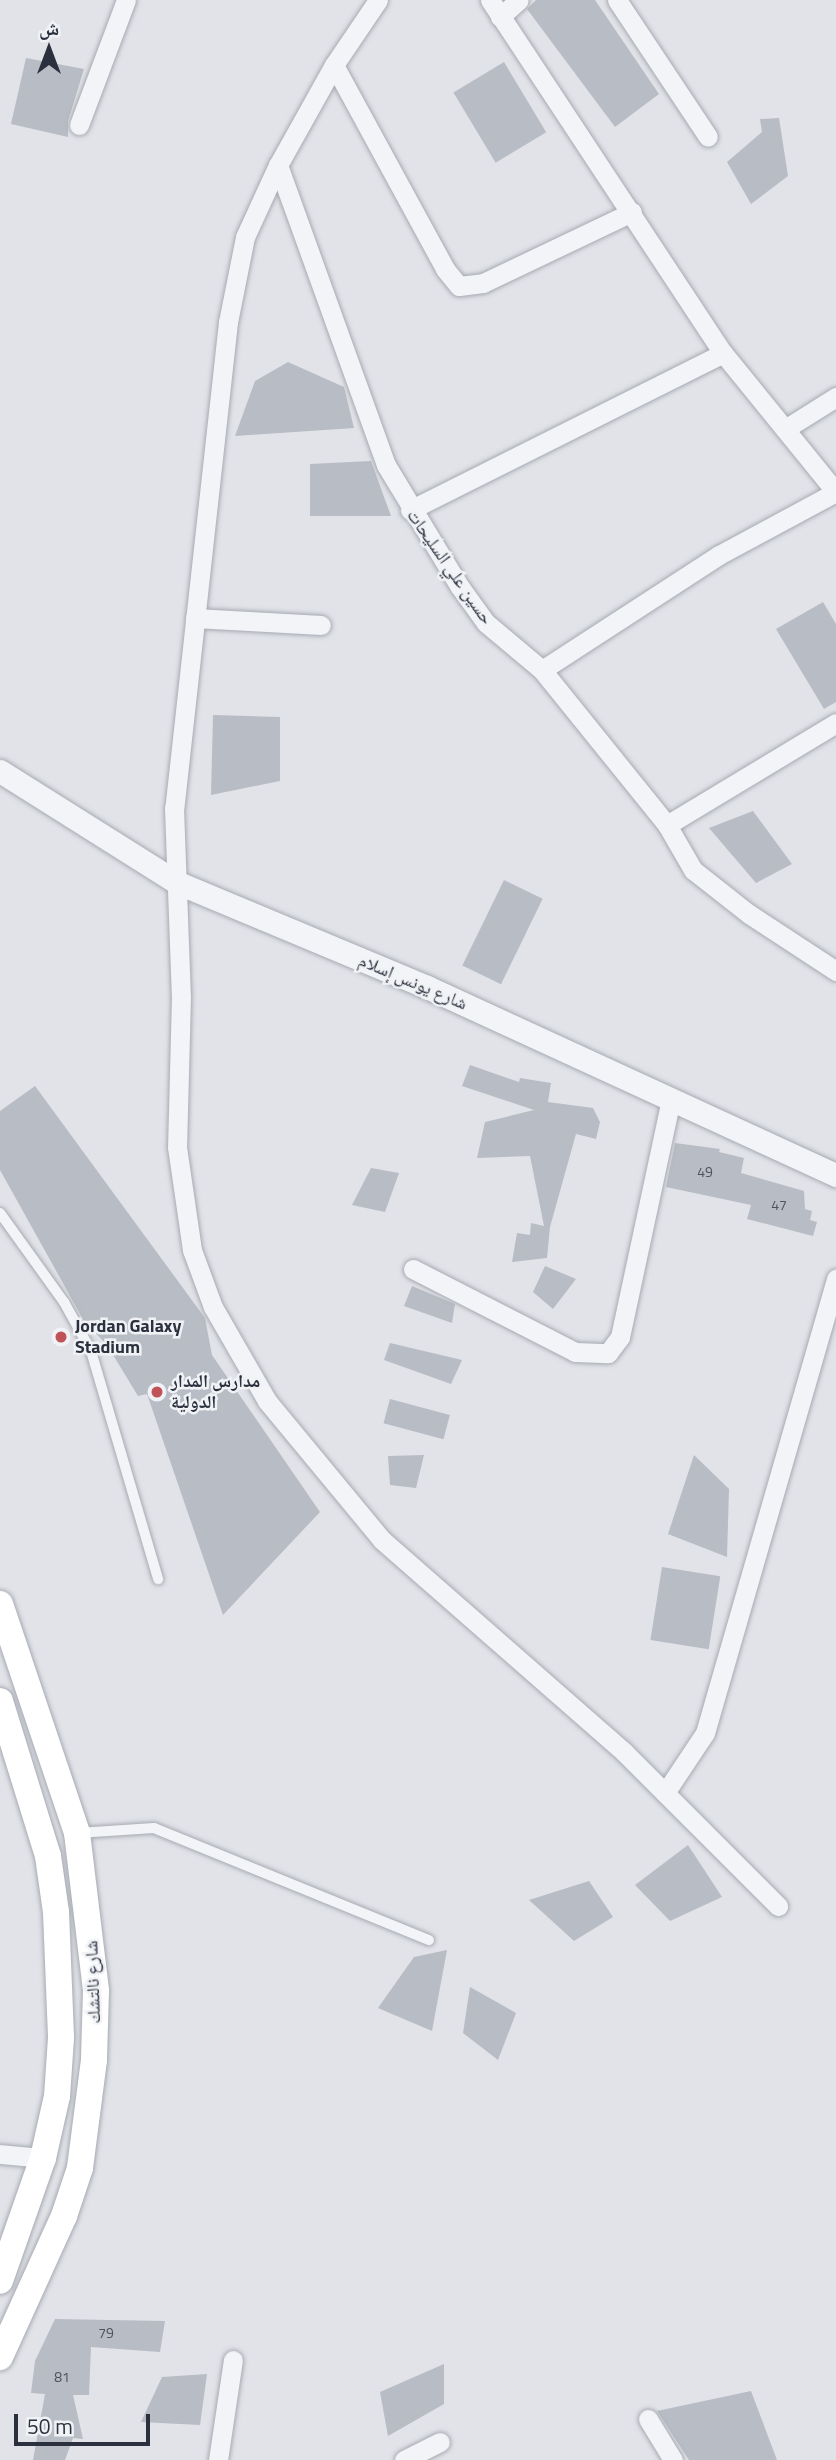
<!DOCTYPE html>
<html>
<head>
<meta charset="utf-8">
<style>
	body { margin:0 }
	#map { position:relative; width:836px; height:2460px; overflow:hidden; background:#e1e3e8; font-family:"Titillium Web","Noto Naskh Arabic",sans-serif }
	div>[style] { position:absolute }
	.building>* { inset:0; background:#b8bcc4; transform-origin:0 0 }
	.roads { filter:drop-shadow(0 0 2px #a7aab2) drop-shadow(0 0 2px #a7aab2) }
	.service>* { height:10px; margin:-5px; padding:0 5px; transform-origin:5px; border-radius:5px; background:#f3f4f7 }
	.minor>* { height:19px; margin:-9.5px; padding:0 9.5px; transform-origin:9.5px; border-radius:9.5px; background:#f3f4f7 }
	.tertiary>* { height:23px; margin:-11.5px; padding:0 11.5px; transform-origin:11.5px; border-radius:11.5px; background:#f3f4f7 }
	.secondary>* { height:26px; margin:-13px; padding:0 13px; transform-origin:13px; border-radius:13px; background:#fff }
	.dots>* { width:19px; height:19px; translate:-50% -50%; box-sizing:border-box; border:4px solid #f0f2f5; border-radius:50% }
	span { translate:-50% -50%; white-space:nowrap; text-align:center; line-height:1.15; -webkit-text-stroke:5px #f0f2f5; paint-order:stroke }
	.number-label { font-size:14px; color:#4e5360 }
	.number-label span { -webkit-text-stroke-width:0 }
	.street-label { font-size:18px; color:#2b303e }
	.poi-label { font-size:18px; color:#2b303e; font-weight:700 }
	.left { translate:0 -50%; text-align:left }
	.north { position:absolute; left:14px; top:14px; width:70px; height:70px; -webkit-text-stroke:5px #f0f2f5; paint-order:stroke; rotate:0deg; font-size:19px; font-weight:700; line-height:28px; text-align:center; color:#2b303e }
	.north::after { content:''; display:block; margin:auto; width:24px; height:32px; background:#2b303e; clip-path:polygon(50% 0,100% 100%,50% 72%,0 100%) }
	.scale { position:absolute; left:14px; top:2414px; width:136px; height:32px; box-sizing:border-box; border:4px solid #2b303e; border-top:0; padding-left:9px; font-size:21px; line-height:24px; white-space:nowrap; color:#2b303e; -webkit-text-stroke:5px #f0f2f5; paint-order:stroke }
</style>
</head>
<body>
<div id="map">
	<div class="building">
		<div style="clip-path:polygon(536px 0,595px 0,659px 94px,615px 127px,527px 9px)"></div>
		<div style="clip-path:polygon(26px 58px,84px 69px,68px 121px,68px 137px,11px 124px)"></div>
		<div style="left:504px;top:62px;width:82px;height:59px;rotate:59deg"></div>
		<div style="clip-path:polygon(779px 118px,788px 176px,751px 204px,727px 162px,762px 132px,760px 119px)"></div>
		<div style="clip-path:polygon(288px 362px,344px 387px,354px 428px,235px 436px,255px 381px)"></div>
		<div style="clip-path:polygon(371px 461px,391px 516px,310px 516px,310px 464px)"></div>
		<div style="clip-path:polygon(823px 602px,836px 624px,836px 702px,824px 709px,776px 629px)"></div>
		<div style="clip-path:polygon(213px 715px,280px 717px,280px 781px,211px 795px)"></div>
		<div style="clip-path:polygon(753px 811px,792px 864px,756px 883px,709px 828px)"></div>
		<div style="left:504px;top:880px;width:43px;height:95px;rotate:26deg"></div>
		<div style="clip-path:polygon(470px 1065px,519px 1082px,520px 1078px,551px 1083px,548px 1102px,593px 1108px,600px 1122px,596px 1139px,576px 1134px,550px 1227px,547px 1258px,512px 1262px,517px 1233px,530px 1235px,531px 1223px,544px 1226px,530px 1156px,477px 1158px,485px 1122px,534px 1110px,462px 1086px)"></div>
		<div style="clip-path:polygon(35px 1086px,205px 1318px,212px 1355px,320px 1512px,223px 1615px,147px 1394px,138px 1396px,107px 1345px,84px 1321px,0 1170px,0 1111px)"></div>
		<div style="clip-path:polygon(675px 1143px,720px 1149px,719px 1152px,744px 1158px,741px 1173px,804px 1191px,805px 1209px,812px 1211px,810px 1220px,817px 1222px,813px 1236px,747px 1219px,751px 1205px,666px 1187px)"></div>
		<div style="clip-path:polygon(371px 1168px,399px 1173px,385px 1212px,352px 1205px)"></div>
		<div style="clip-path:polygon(545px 1266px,576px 1279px,553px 1309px,533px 1292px)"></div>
		<div style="clip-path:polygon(412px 1286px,455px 1304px,452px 1323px,404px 1306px)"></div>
		<div style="clip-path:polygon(390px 1343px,462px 1360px,451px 1384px,384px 1360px)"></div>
		<div style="left:390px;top:1399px;width:62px;height:25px;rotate:15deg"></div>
		<div style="clip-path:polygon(424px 1455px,416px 1488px,390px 1485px,388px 1456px)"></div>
		<div style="clip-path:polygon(694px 1455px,729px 1489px,727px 1557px,668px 1534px)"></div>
		<div style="left:662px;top:1567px;width:59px;height:74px;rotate:9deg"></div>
		<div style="clip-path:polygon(688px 1845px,722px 1897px,670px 1921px,635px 1885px)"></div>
		<div style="clip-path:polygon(589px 1881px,613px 1917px,574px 1941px,529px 1900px)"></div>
		<div style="clip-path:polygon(447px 1950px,432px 2031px,378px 2008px,414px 1957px)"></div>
		<div style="clip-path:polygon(470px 1987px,516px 2013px,498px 2060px,463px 2033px)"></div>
		<div style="clip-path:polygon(55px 2319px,165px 2321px,160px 2352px,91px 2347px,89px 2395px,73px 2395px,83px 2439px,73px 2438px,65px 2460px,33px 2460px,45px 2394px,31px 2393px,35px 2361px)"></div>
		<div style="clip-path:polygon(444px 2364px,444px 2404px,388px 2436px,380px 2392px)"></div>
		<div style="clip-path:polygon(207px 2374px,200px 2425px,141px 2422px,162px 2377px)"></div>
		<div style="clip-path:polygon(751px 2391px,777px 2460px,689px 2460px,657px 2411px)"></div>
	</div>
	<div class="roads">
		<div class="service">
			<div style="left:0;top:1213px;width:110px;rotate:54.3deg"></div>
			<div style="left:64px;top:1302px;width:56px;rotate:61.1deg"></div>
			<div style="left:91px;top:1351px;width:238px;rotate:73.6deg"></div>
			<div style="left:78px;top:1833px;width:76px;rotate:-3.8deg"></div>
			<div style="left:154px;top:1828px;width:297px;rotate:22.2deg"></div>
		</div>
		<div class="minor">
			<div style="left:378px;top:0;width:78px;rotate:124.1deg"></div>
			<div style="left:334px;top:65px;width:115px;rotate:119.2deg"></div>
			<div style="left:278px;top:165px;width:79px;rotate:114.6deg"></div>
			<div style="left:245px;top:237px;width:87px;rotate:101.3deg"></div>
			<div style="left:228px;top:322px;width:489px;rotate:96.3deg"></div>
			<div style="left:174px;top:808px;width:188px;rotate:87.9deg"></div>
			<div style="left:181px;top:996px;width:151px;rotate:91.5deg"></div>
			<div style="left:177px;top:1147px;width:104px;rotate:81.7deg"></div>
			<div style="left:192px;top:1250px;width:61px;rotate:69.8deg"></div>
			<div style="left:213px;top:1307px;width:108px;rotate:60.1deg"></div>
			<div style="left:267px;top:1401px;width:180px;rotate:50.4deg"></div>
			<div style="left:382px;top:1540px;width:322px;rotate:41.2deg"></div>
			<div style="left:624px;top:1752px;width:218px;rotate:45deg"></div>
			<div style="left:490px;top:0;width:423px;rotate:56.6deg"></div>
			<div style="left:723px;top:353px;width:179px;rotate:50.9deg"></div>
			<div style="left:617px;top:0;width:164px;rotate:56.4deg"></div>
			<div style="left:500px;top:17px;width:25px;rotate:-42deg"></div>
			<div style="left:334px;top:65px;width:232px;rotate:61.4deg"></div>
			<div style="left:445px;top:269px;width:22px;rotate:51deg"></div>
			<div style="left:459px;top:286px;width:24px;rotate:-7deg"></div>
			<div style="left:483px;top:283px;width:165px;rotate:-25.5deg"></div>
			<div style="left:79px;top:125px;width:134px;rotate:-69.4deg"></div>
			<div style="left:278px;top:165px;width:319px;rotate:70.2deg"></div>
			<div style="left:386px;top:465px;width:143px;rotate:58.8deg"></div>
			<div style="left:460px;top:587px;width:44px;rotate:54.2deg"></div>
			<div style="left:486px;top:623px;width:73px;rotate:40deg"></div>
			<div style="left:542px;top:670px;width:199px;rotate:51.1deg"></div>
			<div style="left:667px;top:825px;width:52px;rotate:60deg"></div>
			<div style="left:693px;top:870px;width:71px;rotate:38.2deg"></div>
			<div style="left:749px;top:914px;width:104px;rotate:33.2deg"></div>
			<div style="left:785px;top:429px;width:60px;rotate:-32.1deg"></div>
			<div style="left:410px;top:510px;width:350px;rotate:-26.6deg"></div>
			<div style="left:195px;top:618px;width:126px;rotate:3.2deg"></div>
			<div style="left:542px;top:670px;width:211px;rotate:-33deg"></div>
			<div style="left:719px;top:555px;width:133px;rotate:-28.3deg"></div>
			<div style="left:667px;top:825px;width:197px;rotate:-31.1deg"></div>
			<div style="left:413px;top:1269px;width:182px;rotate:27.1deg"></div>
			<div style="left:575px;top:1352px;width:33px;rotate:2deg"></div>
			<div style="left:608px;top:1353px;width:20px;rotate:-53deg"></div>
			<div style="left:620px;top:1337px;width:242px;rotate:-77.9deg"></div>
			<div style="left:665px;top:1793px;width:72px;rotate:-56.3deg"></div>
			<div style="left:705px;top:1733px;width:473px;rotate:-73.9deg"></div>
			<div style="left:0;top:2154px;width:43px;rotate:5.3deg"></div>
			<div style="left:648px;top:2419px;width:48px;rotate:58.6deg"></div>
			<div style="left:218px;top:2460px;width:101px;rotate:-81.5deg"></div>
			<div style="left:404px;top:2460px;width:40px;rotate:-26.6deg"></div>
		</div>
		<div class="tertiary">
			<div style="left:0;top:771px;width:208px;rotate:32.2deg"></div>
			<div style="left:176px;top:882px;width:272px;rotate:22.7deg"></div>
			<div style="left:427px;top:987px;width:450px;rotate:24.7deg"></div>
		</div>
		<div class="secondary">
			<div style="left:0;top:1604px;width:242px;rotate:71.4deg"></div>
			<div style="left:77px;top:1833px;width:159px;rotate:83.1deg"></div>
			<div style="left:96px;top:1991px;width:69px;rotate:91.7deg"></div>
			<div style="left:94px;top:2060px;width:109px;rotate:97.4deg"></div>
			<div style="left:80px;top:2168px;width:51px;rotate:108.4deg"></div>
			<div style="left:64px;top:2216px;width:155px;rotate:114.4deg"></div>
			<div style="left:0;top:1701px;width:162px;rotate:72.8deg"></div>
			<div style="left:48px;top:1856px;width:57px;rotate:81.9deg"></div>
			<div style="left:56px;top:1912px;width:126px;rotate:87.7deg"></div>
			<div style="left:61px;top:2038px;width:58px;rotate:93.9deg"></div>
			<div style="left:57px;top:2096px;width:64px;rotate:102.7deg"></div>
			<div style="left:43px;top:2158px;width:130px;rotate:109.3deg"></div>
		</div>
	</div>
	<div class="dots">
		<div style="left:61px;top:1337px;background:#bf5358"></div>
		<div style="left:157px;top:1392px;background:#bf5358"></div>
	</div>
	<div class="number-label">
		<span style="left:705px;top:1172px">49</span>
		<span style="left:779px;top:1205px">47</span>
		<span style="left:106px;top:2333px">79</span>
		<span style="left:62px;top:2377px">81</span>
	</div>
	<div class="street-label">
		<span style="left:450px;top:567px;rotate:55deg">حسين علي السليحات</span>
		<span style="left:413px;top:982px;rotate:23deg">شارع يونس إسلام</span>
		<span style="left:93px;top:1982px;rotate:-92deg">شارع نالتشك</span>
	</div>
	<div class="poi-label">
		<span class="left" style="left:75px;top:1337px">Jordan Galaxy<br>Stadium</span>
		<span class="left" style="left:171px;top:1392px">مدارس المدار<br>الدولية</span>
	</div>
	<div class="north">ش</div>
	<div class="scale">50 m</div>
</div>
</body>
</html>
